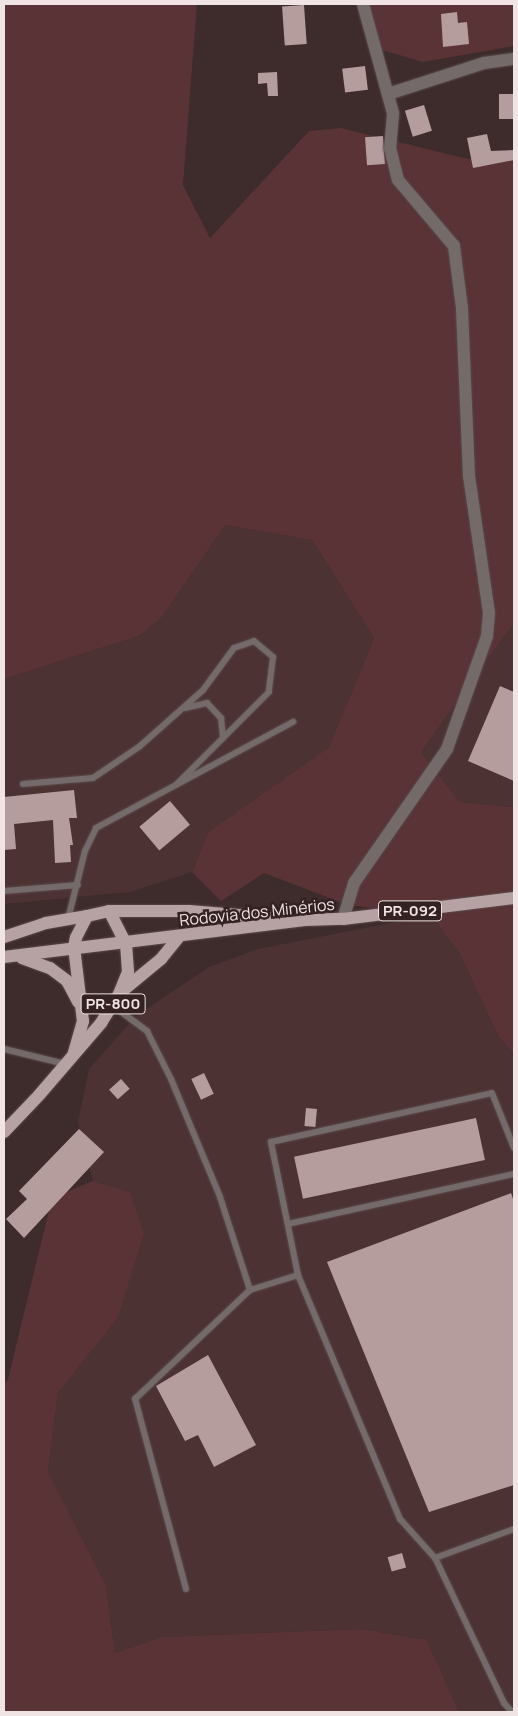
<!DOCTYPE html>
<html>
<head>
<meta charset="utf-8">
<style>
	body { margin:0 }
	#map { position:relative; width:518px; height:1716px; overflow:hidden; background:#3e2b2c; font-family:Manrope,sans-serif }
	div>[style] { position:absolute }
	.built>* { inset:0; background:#4c3233 }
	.green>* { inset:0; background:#593336 }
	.building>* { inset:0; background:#b59d9e; transform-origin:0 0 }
	.roads { filter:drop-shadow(0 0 1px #5b4949) drop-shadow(0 0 1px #5b4949) }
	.service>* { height:6px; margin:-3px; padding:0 3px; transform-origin:3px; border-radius:3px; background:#746a6a }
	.minor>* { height:12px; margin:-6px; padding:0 6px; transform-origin:6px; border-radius:6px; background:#746a6a }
	.primary>* { height:12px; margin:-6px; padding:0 6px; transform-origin:6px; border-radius:6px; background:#b6a2a2 }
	span { translate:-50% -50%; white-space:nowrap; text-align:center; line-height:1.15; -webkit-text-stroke:5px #342122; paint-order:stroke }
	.shield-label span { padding:1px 4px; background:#342122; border:1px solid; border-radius:4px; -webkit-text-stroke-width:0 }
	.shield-label { font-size:15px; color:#f1e4e4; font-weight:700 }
	.street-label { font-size:16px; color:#f1e4e4 }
	.frame { position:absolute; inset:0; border:5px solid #f1e4e4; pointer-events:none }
</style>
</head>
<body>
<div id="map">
	<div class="built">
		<div style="clip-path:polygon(225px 525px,312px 540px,374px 638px,329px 747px,208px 832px,192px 872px,130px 892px,4px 904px,4px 679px,139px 636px,160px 620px)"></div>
		<div style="clip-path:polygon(514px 623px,514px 807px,460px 802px,421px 752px)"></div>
		<div style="clip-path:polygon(431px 915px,460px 954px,498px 1036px,514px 1054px,514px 1712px,459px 1712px,427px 1640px,362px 1629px,162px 1637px,115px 1653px,106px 1586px,48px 1471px,58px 1393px,118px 1318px,130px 1192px,93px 1181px,78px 1122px,89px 1069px,136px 1016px,209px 967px,258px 949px)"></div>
	</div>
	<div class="green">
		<div style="clip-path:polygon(4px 4px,197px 4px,183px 185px,210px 238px,309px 131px,341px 128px,468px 159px,514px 158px,514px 623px,421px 752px,460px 802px,514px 807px,514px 1054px,498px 1036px,460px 954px,431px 915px,348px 905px,264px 873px,221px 901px,192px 872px,208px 832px,329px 747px,374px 638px,312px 540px,225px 525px,160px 620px,139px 636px,4px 679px)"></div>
		<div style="clip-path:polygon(360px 4px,514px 4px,514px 46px,423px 62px,375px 48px,359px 17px)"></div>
		<div style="clip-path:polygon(93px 1181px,130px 1192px,144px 1233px,118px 1318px,58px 1393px,48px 1471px,106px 1586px,115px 1653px,162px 1637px,362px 1629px,427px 1640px,459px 1712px,4px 1712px,4px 1385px,8px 1379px,52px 1198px)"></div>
	</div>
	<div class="building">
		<div style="left:304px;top:5px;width:39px;height:22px;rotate:86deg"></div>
		<div style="clip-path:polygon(457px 12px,458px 23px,467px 22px,469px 44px,443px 47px,441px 14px)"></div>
		<div style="left:365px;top:66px;width:24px;height:23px;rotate:83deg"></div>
		<div style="clip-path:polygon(277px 72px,278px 96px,268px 96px,267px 83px,258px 84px,258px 73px)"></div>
		<div style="left:514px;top:94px;width:25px;height:15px;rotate:90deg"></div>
		<div style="left:424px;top:105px;width:27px;height:20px;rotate:73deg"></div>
		<div style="clip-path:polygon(487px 134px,491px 151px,514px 150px,514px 160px,473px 168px,467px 138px)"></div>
		<div style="left:383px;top:136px;width:28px;height:18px;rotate:86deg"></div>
		<div style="clip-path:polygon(500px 686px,514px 692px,514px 781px,468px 761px)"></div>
		<div style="clip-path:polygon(74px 790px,77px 818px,69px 818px,73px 845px,70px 845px,71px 862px,55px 863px,53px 820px,14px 824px,16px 849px,4px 850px,4px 797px)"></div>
		<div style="left:170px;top:801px;width:31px;height:40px;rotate:50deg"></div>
		<div style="left:204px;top:1073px;width:23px;height:14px;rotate:65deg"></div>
		<div style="left:121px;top:1079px;width:13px;height:16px;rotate:48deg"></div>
		<div style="left:306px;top:1108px;width:11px;height:18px;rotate:5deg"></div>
		<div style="left:476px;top:1118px;width:43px;height:186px;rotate:78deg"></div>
		<div style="clip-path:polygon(79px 1129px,104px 1152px,24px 1238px,6px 1219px,27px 1199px,19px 1191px)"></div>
		<div style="clip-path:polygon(511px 1193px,514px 1202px,514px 1485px,429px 1512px,327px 1262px)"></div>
		<div style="clip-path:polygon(208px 1355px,256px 1445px,214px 1467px,198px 1435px,185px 1441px,156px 1386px)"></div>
		<div style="left:402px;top:1553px;width:15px;height:15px;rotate:74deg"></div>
	</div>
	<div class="roads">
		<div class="service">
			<div style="left:185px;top:708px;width:23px;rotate:-13deg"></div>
			<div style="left:207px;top:703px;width:21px;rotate:47deg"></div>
			<div style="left:221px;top:718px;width:20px;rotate:84deg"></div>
			<div style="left:23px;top:784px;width:70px;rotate:-4.9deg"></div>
			<div style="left:93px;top:778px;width:57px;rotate:-34.2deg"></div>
			<div style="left:140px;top:746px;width:84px;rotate:-41.6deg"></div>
			<div style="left:203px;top:690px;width:52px;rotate:-53.6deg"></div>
			<div style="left:234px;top:648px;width:21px;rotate:-19deg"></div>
			<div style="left:254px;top:641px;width:25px;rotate:40deg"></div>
			<div style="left:273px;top:657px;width:35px;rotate:97deg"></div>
			<div style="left:269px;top:692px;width:130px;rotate:135deg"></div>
			<div style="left:4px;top:891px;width:74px;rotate:-4.6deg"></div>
			<div style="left:68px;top:919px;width:70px;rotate:-76deg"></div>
			<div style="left:85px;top:851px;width:25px;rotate:-64deg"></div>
			<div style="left:96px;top:828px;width:224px;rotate:-28.3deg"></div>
			<div style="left:112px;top:1005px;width:44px;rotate:36.6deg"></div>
			<div style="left:147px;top:1031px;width:54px;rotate:63.4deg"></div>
			<div style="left:171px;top:1079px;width:128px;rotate:67.4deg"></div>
			<div style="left:220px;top:1197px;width:98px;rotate:72.1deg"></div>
			<div style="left:4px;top:1049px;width:63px;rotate:13.8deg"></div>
			<div style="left:288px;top:1224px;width:231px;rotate:-12.5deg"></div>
			<div style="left:435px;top:1558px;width:84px;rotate:-20.2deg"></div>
			<div style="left:186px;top:1589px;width:197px;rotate:-105deg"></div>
			<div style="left:135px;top:1399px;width:158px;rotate:-43.5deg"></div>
			<div style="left:250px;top:1290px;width:50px;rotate:-17.4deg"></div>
			<div style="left:512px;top:1712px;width:12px;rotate:-132deg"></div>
			<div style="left:504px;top:1703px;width:161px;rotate:-115.4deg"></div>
			<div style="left:435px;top:1558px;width:52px;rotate:-131.9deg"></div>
			<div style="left:400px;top:1519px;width:264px;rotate:-112.7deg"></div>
			<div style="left:298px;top:1275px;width:136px;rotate:-101.5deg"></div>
			<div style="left:271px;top:1142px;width:226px;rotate:-12.5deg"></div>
			<div style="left:492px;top:1093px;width:59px;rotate:68.2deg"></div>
		</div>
		<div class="minor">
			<div style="left:388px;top:94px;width:101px;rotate:-17.9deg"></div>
			<div style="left:484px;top:63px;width:30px;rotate:-8deg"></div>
			<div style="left:343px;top:919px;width:38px;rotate:-73deg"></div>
			<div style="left:354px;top:883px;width:163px;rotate:-55.2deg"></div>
			<div style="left:447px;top:749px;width:120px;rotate:-70.5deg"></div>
			<div style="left:487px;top:636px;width:23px;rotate:-85deg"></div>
			<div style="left:489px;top:613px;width:138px;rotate:-98.3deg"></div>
			<div style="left:469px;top:476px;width:168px;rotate:-92.4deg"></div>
			<div style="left:462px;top:308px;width:63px;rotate:-97.4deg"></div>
			<div style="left:454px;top:246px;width:87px;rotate:-130.3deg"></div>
			<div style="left:398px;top:180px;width:32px;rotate:-104deg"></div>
			<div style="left:390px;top:149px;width:36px;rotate:-85deg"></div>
			<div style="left:393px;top:113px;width:113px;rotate:-105.4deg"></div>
		</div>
		<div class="primary">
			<div style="left:109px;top:911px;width:80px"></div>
			<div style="left:189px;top:911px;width:86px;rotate:4.7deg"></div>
			<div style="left:4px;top:937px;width:44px;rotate:-18.4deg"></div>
			<div style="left:46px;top:923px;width:42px;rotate:-9.7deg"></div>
			<div style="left:4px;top:957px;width:303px;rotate:-7deg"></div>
			<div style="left:305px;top:920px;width:38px;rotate:-2deg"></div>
			<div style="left:343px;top:919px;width:172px;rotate:-7deg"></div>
			<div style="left:22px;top:958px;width:30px;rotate:20deg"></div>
			<div style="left:50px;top:968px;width:21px;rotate:37deg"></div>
			<div style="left:67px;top:981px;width:24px;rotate:62deg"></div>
			<div style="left:121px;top:992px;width:52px;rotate:-39.5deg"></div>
			<div style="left:161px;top:959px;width:28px;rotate:-51deg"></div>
			<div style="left:4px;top:1132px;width:52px;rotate:-46.5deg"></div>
			<div style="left:40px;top:1094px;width:94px;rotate:-49.3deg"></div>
			<div style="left:101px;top:1023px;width:34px;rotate:-58deg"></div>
			<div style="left:119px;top:994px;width:24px;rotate:-68deg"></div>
			<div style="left:128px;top:972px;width:28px;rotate:-94deg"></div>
			<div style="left:126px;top:944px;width:37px;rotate:-117deg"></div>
			<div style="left:109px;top:911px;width:23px;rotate:167deg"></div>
			<div style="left:87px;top:916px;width:25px;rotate:117deg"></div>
			<div style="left:76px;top:938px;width:9px;rotate:103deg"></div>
			<div style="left:74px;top:947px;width:75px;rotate:83.1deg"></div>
			<div style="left:83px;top:1021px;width:35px;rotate:106deg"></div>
		</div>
	</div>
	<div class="shield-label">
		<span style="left:410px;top:911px">PR-092</span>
		<span style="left:113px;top:1004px">PR-800</span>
	</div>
	<div class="street-label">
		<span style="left:257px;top:912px;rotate:-6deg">Rodovia dos Minérios</span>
	</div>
	<div class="frame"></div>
</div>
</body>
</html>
